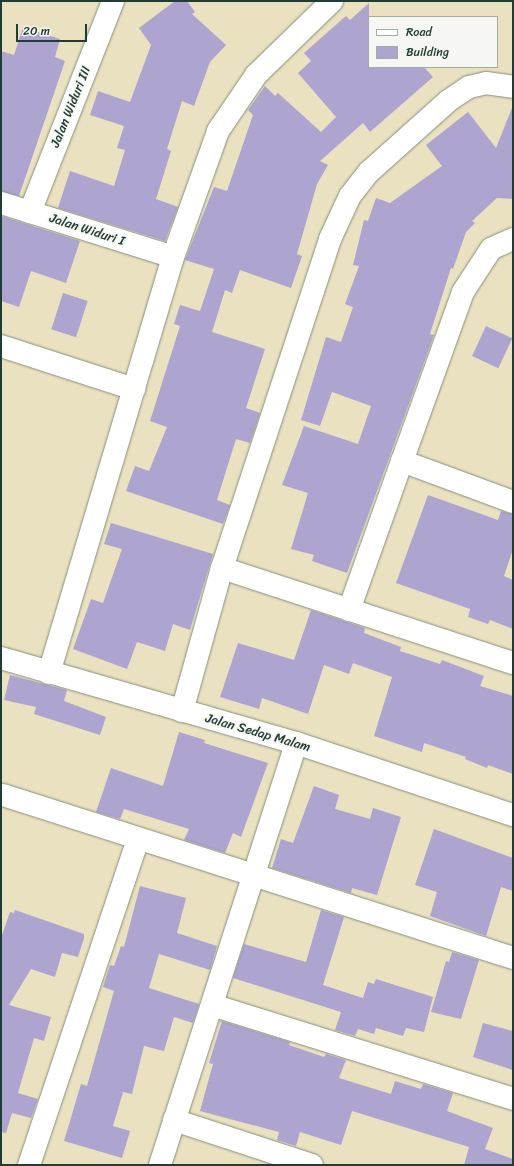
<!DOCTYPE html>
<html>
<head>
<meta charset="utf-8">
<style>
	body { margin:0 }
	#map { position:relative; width:514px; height:1166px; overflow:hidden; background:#eae1c0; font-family:Sriracha,sans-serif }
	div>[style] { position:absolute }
	.building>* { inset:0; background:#ada4d0; transform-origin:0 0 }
	.roads { filter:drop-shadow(0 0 1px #848f7a) drop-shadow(0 0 1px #848f7a) }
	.minor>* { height:22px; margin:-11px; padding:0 11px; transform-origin:11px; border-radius:11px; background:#fff }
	span { translate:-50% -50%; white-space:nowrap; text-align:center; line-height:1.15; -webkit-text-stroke:3.5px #f6f6f2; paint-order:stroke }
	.street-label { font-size:13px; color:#1f3d34 }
	.frame { position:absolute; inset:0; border:2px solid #1f3d34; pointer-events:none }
	.legend { position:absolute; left:368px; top:16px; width:130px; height:52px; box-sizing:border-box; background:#f6f6f2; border:1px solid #a0aca6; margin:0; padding:5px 7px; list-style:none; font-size:12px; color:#1f3d34 }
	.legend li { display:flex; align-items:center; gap:8px; height:20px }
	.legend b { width:20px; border:1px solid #a0aca6 }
	.scale { position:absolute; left:16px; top:24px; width:71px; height:18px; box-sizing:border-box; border:2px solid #1f3d34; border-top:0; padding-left:5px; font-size:12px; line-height:14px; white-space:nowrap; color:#1f3d34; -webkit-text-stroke:3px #f6f6f2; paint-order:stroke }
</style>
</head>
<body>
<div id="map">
	<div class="building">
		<div style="clip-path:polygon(175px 1px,187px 1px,195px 12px,192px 14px,226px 45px,210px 62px,194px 106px,182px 101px,167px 149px,171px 151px,156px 199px,178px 207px,165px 241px,58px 208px,70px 171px,114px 186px,125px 150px,117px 148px,124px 126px,90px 115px,98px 91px,130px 102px,151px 45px,139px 28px)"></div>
		<div style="clip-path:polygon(369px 3px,369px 67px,424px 67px,433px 77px,370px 132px,363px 123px,320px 161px,328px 165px,317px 184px,297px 254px,302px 256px,291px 288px,240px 270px,232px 293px,225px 290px,212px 332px,265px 349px,246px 408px,260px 413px,250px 443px,236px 439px,217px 500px,230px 505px,223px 524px,126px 491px,135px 466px,149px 471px,167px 427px,150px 421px,180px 326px,174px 324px,180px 305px,200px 311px,214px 269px,185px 260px,214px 187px,227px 191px,253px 115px,248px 110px,265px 86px,275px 96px,278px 93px,321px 132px,336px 117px,298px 73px,311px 61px,304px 53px,346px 16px,350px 20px)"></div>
		<div style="clip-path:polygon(23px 27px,60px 39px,55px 57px,65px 61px,19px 196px,1px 191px,1px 51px,14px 55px)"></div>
		<div style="clip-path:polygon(512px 108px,513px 199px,497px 198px,472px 221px,475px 223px,466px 232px,453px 269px,451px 268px,430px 334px,434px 335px,347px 573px,312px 561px,314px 555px,291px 549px,308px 493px,282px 485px,304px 426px,358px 444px,371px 406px,332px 392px,320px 426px,301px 420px,326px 337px,341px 342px,353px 307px,345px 304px,359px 266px,353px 265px,364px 220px,368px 221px,376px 198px,390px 203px,442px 166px,426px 145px,468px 112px,496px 148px)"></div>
		<div style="clip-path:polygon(1px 216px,80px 241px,66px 283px,31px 271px,19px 307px,1px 301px)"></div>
		<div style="left:63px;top:293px;width:26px;height:38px;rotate:18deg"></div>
		<div style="left:486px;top:326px;width:29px;height:33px;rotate:25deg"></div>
		<div style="clip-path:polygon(428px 495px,498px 520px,501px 511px,513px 514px,513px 549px,504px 576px,513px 580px,513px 629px,490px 620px,488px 624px,468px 617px,470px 609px,396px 583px)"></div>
		<div style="clip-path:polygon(111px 523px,213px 554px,190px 630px,173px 624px,165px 651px,137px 642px,127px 669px,73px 649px,91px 599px,103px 603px,122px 549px,104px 544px)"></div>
		<div style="clip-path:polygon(311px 610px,365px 628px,364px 633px,401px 647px,400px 651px,440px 664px,442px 660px,484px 676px,480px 686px,513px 696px,513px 774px,488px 765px,487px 768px,465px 759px,466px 757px,424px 743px,422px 752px,374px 736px,392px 677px,353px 663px,349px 674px,324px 665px,308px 714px,262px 698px,259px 709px,220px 697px,238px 643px,294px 660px)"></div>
		<div style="clip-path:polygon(10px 675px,67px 690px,64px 701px,106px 717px,100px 735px,34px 714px,36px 707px,4px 700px)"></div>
		<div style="clip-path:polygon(179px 732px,205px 740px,204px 743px,268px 763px,241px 837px,233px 833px,225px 853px,184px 840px,189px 829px,124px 809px,120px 819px,96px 812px,111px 768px,163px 786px)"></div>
		<div style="clip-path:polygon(314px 786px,339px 795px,335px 809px,370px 819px,373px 808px,401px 817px,377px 895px,352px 888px,351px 893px,272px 868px,281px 839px,293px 843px)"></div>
		<div style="clip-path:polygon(434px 829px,513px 858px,513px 891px,501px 887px,486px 936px,430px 916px,437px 892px,415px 885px)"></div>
		<div style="clip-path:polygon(140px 886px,186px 898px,177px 933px,217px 946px,210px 970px,159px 954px,149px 988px,199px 1004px,193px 1023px,174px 1017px,164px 1051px,144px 1046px,132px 1094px,123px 1092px,113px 1126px,130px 1131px,122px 1158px,64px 1141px,81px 1084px,87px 1086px,114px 991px,103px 987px,110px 965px,114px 966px,121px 946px,124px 947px)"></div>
		<div style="clip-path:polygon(15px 910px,84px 934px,84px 938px,78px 957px,62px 953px,55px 977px,31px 969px,9px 1005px,51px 1017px,44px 1041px,34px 1038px,18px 1093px,38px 1099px,31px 1118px,12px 1113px,6px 1133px,1px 1132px,1px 938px,10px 912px,14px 913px)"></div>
		<div style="clip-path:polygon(321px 910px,344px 917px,323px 985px,363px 998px,368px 982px,374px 984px,376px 979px,433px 997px,424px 1032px,406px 1028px,403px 1036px,376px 1028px,374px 1034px,358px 1029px,355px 1036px,335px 1030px,341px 1012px,233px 978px,244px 944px,306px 962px)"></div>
		<div style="clip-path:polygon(452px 952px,479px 960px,461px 1019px,431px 1012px,446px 961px,449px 962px)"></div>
		<div style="clip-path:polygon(222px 1021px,290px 1042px,289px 1045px,324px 1057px,326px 1054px,346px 1060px,339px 1078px,391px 1094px,395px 1081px,421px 1089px,423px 1084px,453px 1093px,447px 1111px,493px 1128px,485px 1149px,513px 1159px,513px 1165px,464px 1165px,469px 1147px,352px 1111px,341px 1145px,300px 1132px,296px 1146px,277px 1140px,279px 1132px,200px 1111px,213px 1064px,209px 1063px)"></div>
		<div style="clip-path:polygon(483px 1023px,513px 1031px,513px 1070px,473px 1057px)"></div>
	</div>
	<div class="roads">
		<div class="minor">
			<div style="left:1px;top:203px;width:180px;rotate:17.4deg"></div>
			<div style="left:30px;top:212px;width:227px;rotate:-68.5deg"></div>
			<div style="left:513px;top:239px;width:24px;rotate:156deg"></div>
			<div style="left:491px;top:249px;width:51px;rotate:123.1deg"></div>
			<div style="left:463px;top:292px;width:180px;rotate:109.8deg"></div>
			<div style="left:402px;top:461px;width:118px;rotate:20.3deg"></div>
			<div style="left:1px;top:346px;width:140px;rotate:17.9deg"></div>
			<div style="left:222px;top:568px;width:346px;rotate:-71.8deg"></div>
			<div style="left:330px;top:239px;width:47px;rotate:-65.1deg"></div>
			<div style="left:350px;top:196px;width:31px;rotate:-52deg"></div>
			<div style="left:369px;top:172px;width:106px;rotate:-41.9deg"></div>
			<div style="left:448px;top:101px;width:25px;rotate:-34deg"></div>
			<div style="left:469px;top:87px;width:17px;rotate:-13deg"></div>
			<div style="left:486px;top:83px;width:27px;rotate:8deg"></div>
			<div style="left:349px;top:610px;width:158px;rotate:-70.4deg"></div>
			<div style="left:1px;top:658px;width:307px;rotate:16.1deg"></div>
			<div style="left:296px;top:743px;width:229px;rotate:18.4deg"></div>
			<div style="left:49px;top:673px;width:434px;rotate:-73.4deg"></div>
			<div style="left:173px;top:257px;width:134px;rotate:-70.3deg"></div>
			<div style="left:218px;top:131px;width:68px;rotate:-55.8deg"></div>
			<div style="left:256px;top:75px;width:106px;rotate:-44.2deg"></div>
			<div style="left:182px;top:711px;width:148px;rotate:-74.4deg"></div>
			<div style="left:222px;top:568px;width:306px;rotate:18.1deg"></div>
			<div style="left:3px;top:795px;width:535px;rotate:17.72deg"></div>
			<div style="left:212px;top:1005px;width:315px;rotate:17.3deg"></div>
			<div style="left:174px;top:1120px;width:145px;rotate:18.1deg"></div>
			<div style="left:29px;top:1165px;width:344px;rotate:-71.5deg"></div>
			<div style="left:160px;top:1165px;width:443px;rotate:-72.1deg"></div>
		</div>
	</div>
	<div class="street-label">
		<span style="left:71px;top:107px;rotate:-68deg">Jalan Widuri III</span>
		<span style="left:87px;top:230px;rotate:18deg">Jalan Widuri I</span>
		<span style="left:258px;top:733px;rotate:16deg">Jalan Sedap Malam</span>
	</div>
	<div class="frame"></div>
	<ul class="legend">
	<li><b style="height:5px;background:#fff"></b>Road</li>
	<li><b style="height:11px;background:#ada4d0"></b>Building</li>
	</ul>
	<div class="scale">20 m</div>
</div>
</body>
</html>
